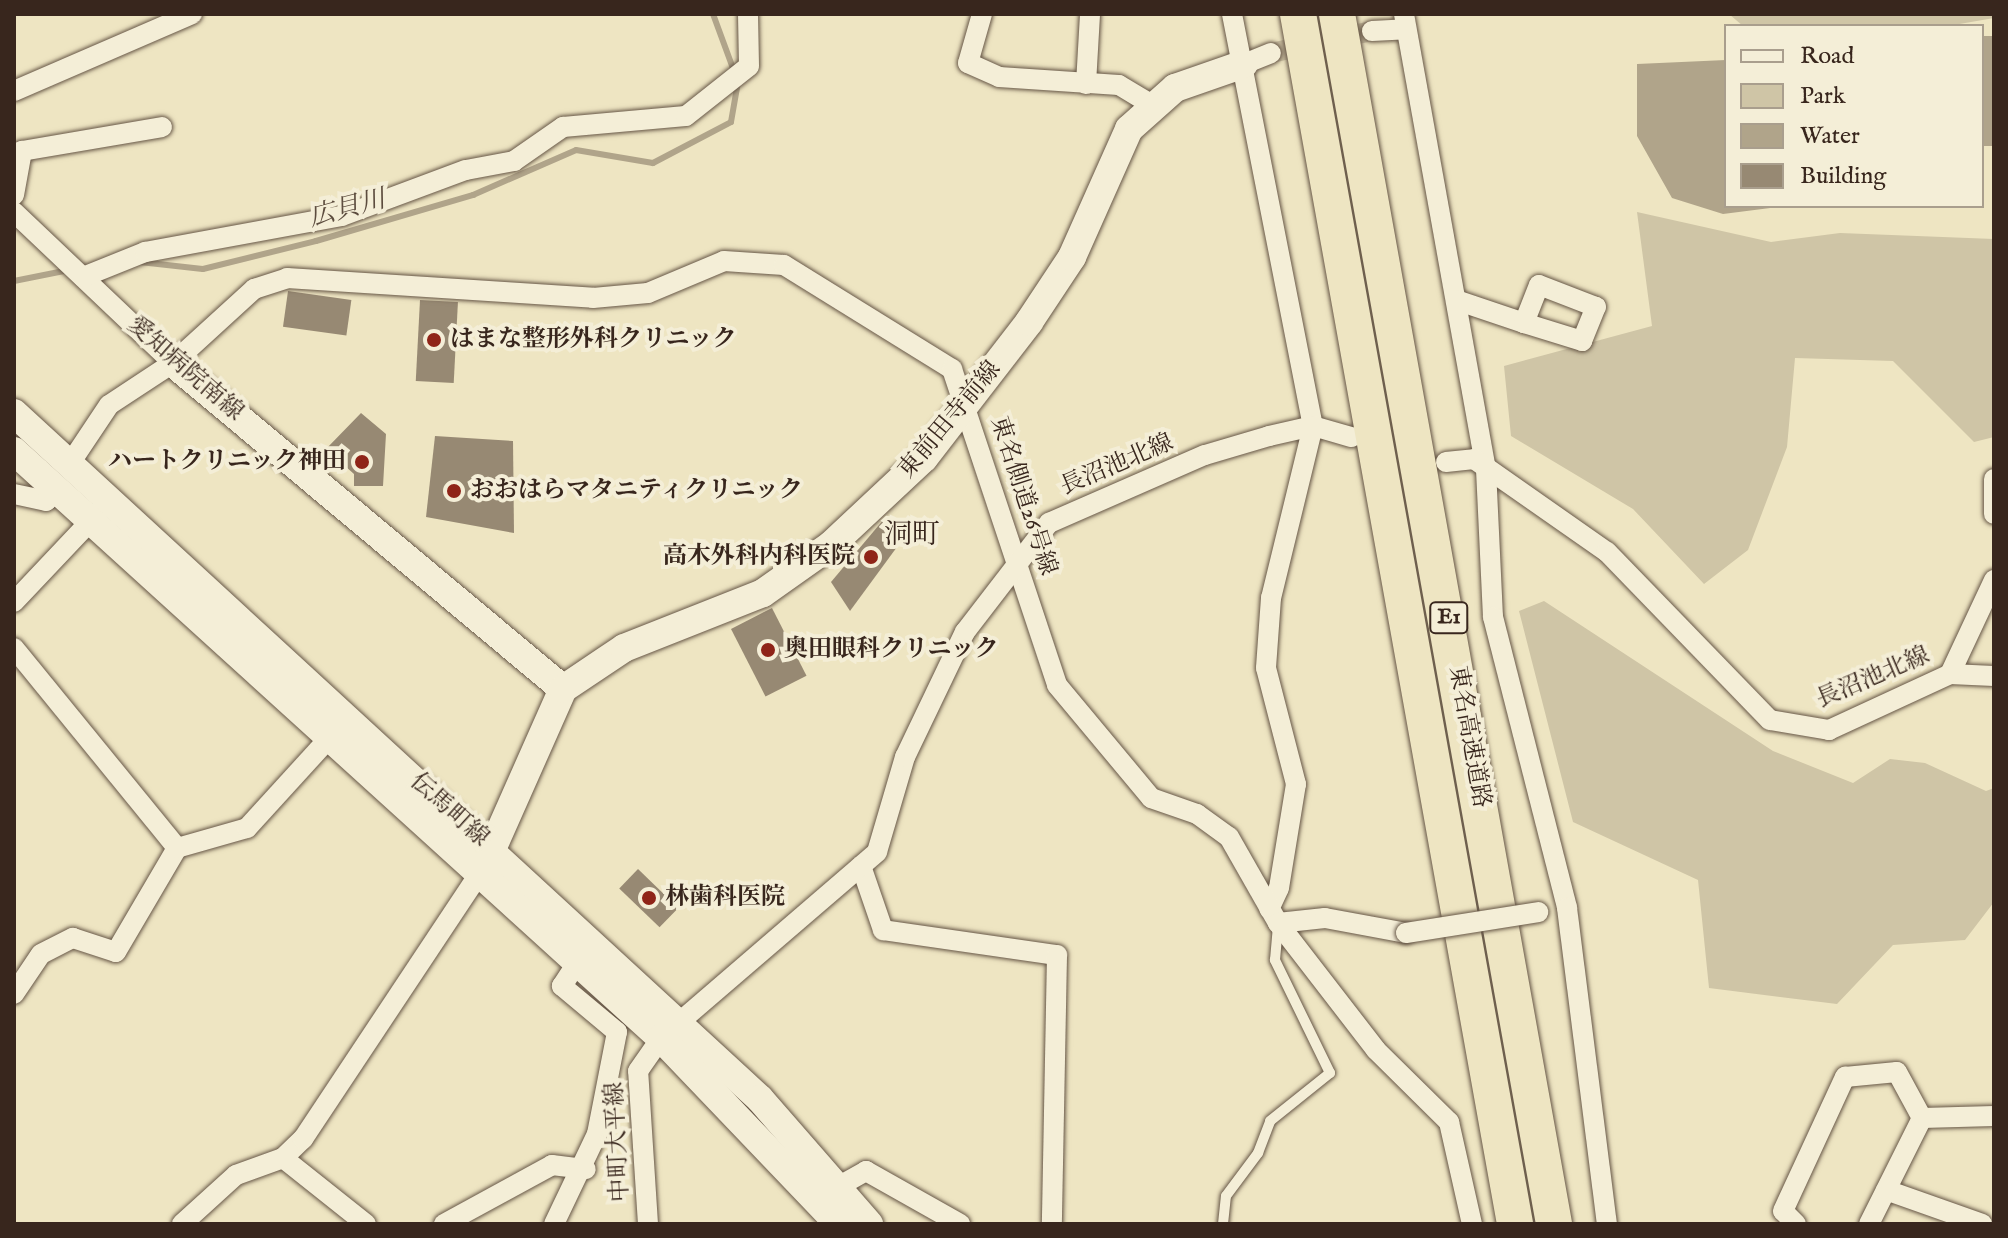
<!DOCTYPE html>
<html>
<head>
<meta charset="utf-8">
<style>
	body { margin:0 }
	#map { position:relative; width:2008px; height:1238px; overflow:hidden; background:#eee5c2; font-family:"IM FELL English","Noto Serif JP",serif }
	div>[style] { position:absolute }
	.green>* { inset:0; background:#cfc5a6 }
	.water>* { inset:0; background:#b0a48a; transform-origin:0 0 }
	.stream>* { height:6px; margin:-3px; padding:0 3px; transform-origin:3px; border-radius:3px; background:#b0a48a }
	.building>* { inset:0; background:#978973; transform-origin:0 0 }
	.street-tunnel>* { height:20px; margin-top:-10px; transform-origin:0; background:repeating-linear-gradient(90deg,#cabfa1 0 20px,transparent 0 30px) }
	.roads { filter:drop-shadow(0 0 2px #665646) drop-shadow(0 0 2px #665646) }
	.lane>* { height:10px; margin:-5px; padding:0 5px; transform-origin:5px; border-radius:5px; background:#f4eed7 }
	.street>* { height:20px; margin:-10px; padding:0 10px; transform-origin:10px; border-radius:10px; background:#f4eed7 }
	.secondary>* { height:28px; margin:-14px; padding:0 14px; transform-origin:14px; border-radius:14px; background:#f4eed7 }
	.highway>* { height:36px; margin:-18px; padding:0 18px; transform-origin:18px; border-radius:18px; background:#eee5c2 }
	.bridges { filter:drop-shadow(0 0 2px #665646) drop-shadow(0 0 2px #665646) }
	.street-bridge>* { height:20px; margin:-10px; padding:0 10px; transform-origin:10px; border-radius:10px; background:#f4eed7 }
	.dots>* { width:22px; height:22px; translate:-50% -50%; box-sizing:border-box; border:4px solid #f4eed7; border-radius:50% }
	span { translate:-50% -50%; white-space:nowrap; text-align:center; line-height:1.15; -webkit-text-stroke:8px #f4eed7; paint-order:stroke }
	.shield-label span { padding:2px 6px; background:#f4eed7; border:2px solid; border-radius:6px; -webkit-text-stroke-width:0 }
	.shield-label { font-size:22px; color:#38261d; font-weight:700 }
	.poi-label { font-size:24px; color:#38261d; font-weight:700 }
	.left { translate:0 -50%; text-align:left }
	.right { translate:-100% -50%; text-align:right }
	.street-label { font-size:24px; color:#38261d }
	.water-label { font-size:26px; color:#5c4c3e; font-style:italic }
	.quarter-label { font-size:28px; color:#38261d }
	.frame { position:absolute; inset:0; border:16px solid #38261d; pointer-events:none }
	.legend { position:absolute; left:1724px; top:24px; width:260px; height:184px; box-sizing:border-box; background:#f4eed7; border:2px solid #a99e8d; margin:0; padding:10px 14px; list-style:none; font-size:24px; color:#38261d }
	.legend li { display:flex; align-items:center; gap:16px; height:40px }
	.legend b { width:40px; border:2px solid #a99e8d }
</style>
</head>
<body>
<div id="map">
	<div class="green">
		<div style="clip-path:polygon(1729px 14px,1994px 14px,1994px 18px,1948px 26px,1743px 26px)"></div>
		<div style="clip-path:polygon(1637px 212px,1771px 242px,1840px 233px,1994px 239px,1994px 437px,1974px 442px,1893px 361px,1795px 358px,1787px 447px,1748px 550px,1704px 584px,1633px 509px,1511px 436px,1504px 366px,1652px 326px)"></div>
		<div style="clip-path:polygon(1544px 601px,1773px 751px,1853px 783px,1890px 759px,1925px 763px,1986px 791px,1994px 788px,1994px 902px,1965px 940px,1893px 945px,1837px 1004px,1709px 988px,1698px 880px,1573px 822px,1519px 611px)"></div>
	</div>
	<div class="water">
		<div style="left:1982px;top:36px;width:12px;height:110px"></div>
		<div style="clip-path:polygon(1726px 60px,1726px 206px,1786px 206px,1723px 214px,1672px 198px,1637px 136px,1637px 64px)"></div>
	</div>
	<div class="stream">
		<div style="left:713px;top:14px;width:61px;rotate:69.8deg"></div>
		<div style="left:140px;top:262px;width:63px;rotate:6.3deg"></div>
		<div style="left:203px;top:269px;width:116px;rotate:-13.9deg"></div>
		<div style="left:316px;top:241px;width:164px;rotate:-16.3deg"></div>
		<div style="left:473px;top:195px;width:112px;rotate:-23.6deg"></div>
		<div style="left:576px;top:150px;width:78px;rotate:9.6deg"></div>
		<div style="left:653px;top:163px;width:88px;rotate:-27.7deg"></div>
		<div style="left:731px;top:122px;width:41px;rotate:-80.1deg"></div>
		<div style="left:14px;top:281px;width:56px;rotate:-11.3deg"></div>
	</div>
	<div class="building">
		<div style="left:288px;top:291px;width:64px;height:36px;rotate:8deg"></div>
		<div style="left:420px;top:300px;width:38px;height:81px;rotate:3deg"></div>
		<div style="clip-path:polygon(361px 413px,386px 434px,383px 486px,354px 486px,354px 474px,326px 449px)"></div>
		<div style="clip-path:polygon(435px 436px,513px 441px,514px 533px,426px 517px)"></div>
		<div style="clip-path:polygon(884px 519px,908px 532px,850px 611px,831px 582px)"></div>
		<div style="left:772px;top:608px;width:76px;height:46px;rotate:63deg"></div>
		<div style="left:638px;top:869px;width:56px;height:27px;rotate:44deg"></div>
	</div>
	<div class="street-tunnel">
		<div style="left:1271px;top:53px;width:103px;rotate:-12.3deg"></div>
	</div>
	<div class="roads">
		<div class="lane">
			<div style="left:1223px;top:1224px;width:28px;rotate:-84deg"></div>
			<div style="left:1226px;top:1196px;width:54px;rotate:-53.3deg"></div>
			<div style="left:1258px;top:1153px;width:34px;rotate:-69deg"></div>
			<div style="left:1270px;top:1121px;width:77px;rotate:-38.7deg"></div>
			<div style="left:1330px;top:1073px;width:126px;rotate:-116deg"></div>
			<div style="left:1275px;top:960px;width:37px;rotate:-85deg"></div>
		</div>
		<div class="street">
			<div style="left:982px;top:14px;width:51px;rotate:105.9deg"></div>
			<div style="left:968px;top:63px;width:34px;rotate:24deg"></div>
			<div style="left:999px;top:77px;width:120px;rotate:3.8deg"></div>
			<div style="left:1119px;top:85px;width:41px;rotate:31deg"></div>
			<div style="left:1232px;top:14px;width:420px;rotate:78.9deg"></div>
			<div style="left:1313px;top:426px;width:177px;rotate:103.7deg"></div>
			<div style="left:1271px;top:598px;width:70px;rotate:94.1deg"></div>
			<div style="left:1266px;top:668px;width:120px;rotate:75.5deg"></div>
			<div style="left:1296px;top:784px;width:105px;rotate:99.3deg"></div>
			<div style="left:1279px;top:888px;width:23px;rotate:115deg"></div>
			<div style="left:1404px;top:14px;width:462px;rotate:79.8deg"></div>
			<div style="left:1486px;top:469px;width:148px;rotate:87.3deg"></div>
			<div style="left:1493px;top:617px;width:300px;rotate:75.7deg"></div>
			<div style="left:1567px;top:908px;width:319px;rotate:82.8deg"></div>
			<div style="left:1372px;top:31px;width:34px;rotate:-3deg"></div>
			<div style="left:1244px;top:64px;width:29px;rotate:-22deg"></div>
			<div style="left:1086px;top:84px;width:70px;rotate:-86.7deg"></div>
			<div style="left:14px;top:91px;width:194px;rotate:-23.4deg"></div>
			<div style="left:14px;top:195px;width:45px;rotate:-79.7deg"></div>
			<div style="left:22px;top:151px;width:142px;rotate:-9.7deg"></div>
			<div style="left:14px;top:212px;width:219px;rotate:43.5deg"></div>
			<div style="left:83px;top:277px;width:67px;rotate:-22deg"></div>
			<div style="left:145px;top:252px;width:200px;rotate:-10.4deg"></div>
			<div style="left:342px;top:216px;width:132px;rotate:-20.4deg"></div>
			<div style="left:466px;top:170px;width:49px;rotate:-10.6deg"></div>
			<div style="left:514px;top:161px;width:60px;rotate:-34.8deg"></div>
			<div style="left:563px;top:127px;width:123px;rotate:-5.1deg"></div>
			<div style="left:686px;top:116px;width:80px;rotate:-38.4deg"></div>
			<div style="left:749px;top:66px;width:52px;rotate:-91.1deg"></div>
			<div style="left:1456px;top:300px;width:72px;rotate:18.7deg"></div>
			<div style="left:1524px;top:323px;width:61px;rotate:17.2deg"></div>
			<div style="left:1582px;top:341px;width:37px;rotate:-68deg"></div>
			<div style="left:1596px;top:307px;width:61px;rotate:-158.9deg"></div>
			<div style="left:1539px;top:285px;width:41px;rotate:111.5deg"></div>
			<div style="left:1446px;top:462px;width:28px;rotate:-6deg"></div>
			<div style="left:1474px;top:459px;width:162px;rotate:35deg"></div>
			<div style="left:1607px;top:552px;width:234px;rotate:45.9deg"></div>
			<div style="left:1770px;top:720px;width:60px;rotate:9.6deg"></div>
			<div style="left:1829px;top:730px;width:133px;rotate:-24.8deg"></div>
			<div style="left:1950px;top:674px;width:44px;rotate:2.6deg"></div>
			<div style="left:69px;top:465px;width:72px;rotate:-56.3deg"></div>
			<div style="left:109px;top:405px;width:77px;rotate:-33.3deg"></div>
			<div style="left:173px;top:363px;width:110px;rotate:-42.4deg"></div>
			<div style="left:254px;top:289px;width:35px;rotate:-18deg"></div>
			<div style="left:287px;top:278px;width:307px;rotate:3.7deg"></div>
			<div style="left:593px;top:298px;width:55px;rotate:-5.2deg"></div>
			<div style="left:648px;top:293px;width:82px;rotate:-22.8deg"></div>
			<div style="left:724px;top:261px;width:60px;rotate:3.8deg"></div>
			<div style="left:784px;top:265px;width:198px;rotate:31.8deg"></div>
			<div style="left:952px;top:369px;width:333px;rotate:71.6deg"></div>
			<div style="left:1057px;top:685px;width:147px;rotate:50.2deg"></div>
			<div style="left:1151px;top:798px;width:49px;rotate:19.2deg"></div>
			<div style="left:1197px;top:814px;width:39px;rotate:36deg"></div>
			<div style="left:1229px;top:837px;width:99px;rotate:60.3deg"></div>
			<div style="left:1278px;top:923px;width:160px;rotate:52.3deg"></div>
			<div style="left:1376px;top:1050px;width:103px;rotate:44.6deg"></div>
			<div style="left:1449px;top:1122px;width:105px;rotate:77.3deg"></div>
			<div style="left:1994px;top:479px;width:35px;rotate:90deg"></div>
			<div style="left:14px;top:494px;width:33px;rotate:12deg"></div>
			<div style="left:46px;top:501px;width:16px;rotate:-45deg"></div>
			<div style="left:14px;top:602px;width:124px;rotate:-46.6deg"></div>
			<div style="left:14px;top:648px;width:258px;rotate:50.8deg"></div>
			<div style="left:1950px;top:674px;width:104px;rotate:-64.9deg"></div>
			<div style="left:861px;top:866px;width:68px;rotate:71deg"></div>
			<div style="left:883px;top:930px;width:176px;rotate:8.2deg"></div>
			<div style="left:1057px;top:955px;width:269px;rotate:91.1deg"></div>
			<div style="left:1278px;top:923px;width:47px;rotate:-6.1deg"></div>
			<div style="left:1325px;top:918px;width:82px;rotate:10.5deg"></div>
			<div style="left:14px;top:994px;width:48px;rotate:-56deg"></div>
			<div style="left:41px;top:954px;width:36px;rotate:-27deg"></div>
			<div style="left:73px;top:938px;width:45px;rotate:18deg"></div>
			<div style="left:116px;top:952px;width:121px;rotate:-59.6deg"></div>
			<div style="left:177px;top:848px;width:73px;rotate:-15.9deg"></div>
			<div style="left:247px;top:828px;width:123px;rotate:-47.6deg"></div>
			<div style="left:1922px;top:1118px;width:72px;rotate:-1.6deg"></div>
			<div style="left:283px;top:1158px;width:106px;rotate:38.5deg"></div>
			<div style="left:1886px;top:1190px;width:102px;rotate:19.5deg"></div>
			<div style="left:827px;top:1193px;width:45px;rotate:-29.4deg"></div>
			<div style="left:866px;top:1171px;width:108px;rotate:29.4deg"></div>
			<div style="left:182px;top:1224px;width:73px;rotate:-42.2deg"></div>
			<div style="left:236px;top:1175px;width:50px;rotate:-19.9deg"></div>
			<div style="left:283px;top:1158px;width:28px;rotate:-44deg"></div>
			<div style="left:303px;top:1139px;width:329px;rotate:-56.4deg"></div>
			<div style="left:444px;top:1224px;width:123px;rotate:-28.6deg"></div>
			<div style="left:552px;top:1165px;width:34px;rotate:7deg"></div>
			<div style="left:554px;top:1224px;width:100px;rotate:-64.5deg"></div>
			<div style="left:597px;top:1134px;width:104px;rotate:-78.9deg"></div>
			<div style="left:617px;top:1032px;width:72px;rotate:-140.1deg"></div>
			<div style="left:562px;top:986px;width:27px;rotate:-57deg"></div>
			<div style="left:648px;top:1224px;width:153px;rotate:-93.7deg"></div>
			<div style="left:638px;top:1071px;width:40px;rotate:-55.1deg"></div>
			<div style="left:661px;top:1038px;width:285px;rotate:-40.7deg"></div>
			<div style="left:877px;top:852px;width:99px;rotate:-73.6deg"></div>
			<div style="left:905px;top:757px;width:139px;rotate:-64.4deg"></div>
			<div style="left:965px;top:632px;width:138px;rotate:-52.4deg"></div>
			<div style="left:1049px;top:523px;width:170px;rotate:-23.6deg"></div>
			<div style="left:1205px;top:455px;width:67px;rotate:-16.5deg"></div>
			<div style="left:1269px;top:436px;width:45px;rotate:-12.8deg"></div>
			<div style="left:1313px;top:426px;width:40px;rotate:16deg"></div>
			<div style="left:1796px;top:1224px;width:18px;rotate:-135deg"></div>
			<div style="left:1783px;top:1211px;width:148px;rotate:-65.2deg"></div>
			<div style="left:1845px;top:1077px;width:52px;rotate:-5.5deg"></div>
			<div style="left:1897px;top:1072px;width:52px;rotate:61.5deg"></div>
			<div style="left:1869px;top:1224px;width:119px;rotate:-63.4deg"></div>
		</div>
		<div class="secondary">
			<div style="left:173px;top:363px;width:508px;rotate:39.89deg"></div>
			<div style="left:563px;top:689px;width:175px;rotate:113.9deg"></div>
			<div style="left:14px;top:413px;width:1013px;rotate:42.6deg"></div>
			<div style="left:760px;top:1099px;width:166px;rotate:48.9deg"></div>
			<div style="left:14px;top:451px;width:874px;rotate:42.22deg"></div>
			<div style="left:661px;top:1038px;width:257px;rotate:46.3deg"></div>
			<div style="left:563px;top:689px;width:73px;rotate:-33.9deg"></div>
			<div style="left:624px;top:648px;width:149px;rotate:-21.6deg"></div>
			<div style="left:763px;top:593px;width:83px;rotate:-35.2deg"></div>
			<div style="left:831px;top:545px;width:127px;rotate:-43.1deg"></div>
			<div style="left:924px;top:458px;width:172px;rotate:-52.3deg"></div>
			<div style="left:1029px;top:322px;width:78px;rotate:-56.5deg"></div>
			<div style="left:1072px;top:257px;width:140px;rotate:-66deg"></div>
			<div style="left:1129px;top:129px;width:62px;rotate:-41.7deg"></div>
			<div style="left:1175px;top:88px;width:73px;rotate:-19.2deg"></div>
		</div>
		<div class="highway">
			<div style="left:1298px;top:14px;width:1229px;rotate:79.83deg"></div>
			<div style="left:1337px;top:14px;width:1229px;rotate:79.83deg"></div>
		</div>
	</div>
	<div class="bridges">
		<div class="street-bridge">
			<div style="left:1406px;top:933px;width:134px;rotate:-9deg"></div>
		</div>
	</div>
	<div class="dots">
		<div style="left:434px;top:340px;background:#8f2418"></div>
		<div style="left:362px;top:462px;background:#8f2418"></div>
		<div style="left:454px;top:491px;background:#8f2418"></div>
		<div style="left:871px;top:557px;background:#8f2418"></div>
		<div style="left:768px;top:650px;background:#8f2418"></div>
		<div style="left:649px;top:898px;background:#8f2418"></div>
	</div>
	<div class="shield-label">
		<span style="left:1449px;top:618px">E1</span>
	</div>
	<div class="poi-label">
		<span class="left" style="left:450px;top:340px">はまな整形外科クリニック</span>
		<span class="right" style="left:346px;top:462px">ハートクリニック神田</span>
		<span class="left" style="left:470px;top:491px">おおはらマタニティクリニック</span>
		<span class="right" style="left:855px;top:557px">高木外科内科医院</span>
		<span class="left" style="left:784px;top:650px">奥田眼科クリニック</span>
		<span class="left" style="left:665px;top:898px">林歯科医院</span>
	</div>
	<div class="street-label">
		<span style="left:185px;top:369px;rotate:41deg">愛知病院南線</span>
		<span style="left:950px;top:420px;rotate:-50deg">東前田寺前線</span>
		<span style="left:1117px;top:465px;rotate:-23deg">長沼池北線</span>
		<span style="left:1023px;top:496px;rotate:72deg">東名側道26号線</span>
		<span style="left:1873px;top:678px;rotate:-23deg">長沼池北線</span>
		<span style="left:1469px;top:737px;rotate:80deg">東名高速道路</span>
		<span style="left:449px;top:810px;rotate:42deg">伝馬町線</span>
		<span style="left:618px;top:1142px;rotate:-93deg">中町大平線</span>
	</div>
	<div class="water-label">
		<span style="left:347px;top:209px;rotate:-15deg">広貝川</span>
	</div>
	<div class="quarter-label">
		<span style="left:912px;top:536px">洞町</span>
	</div>
	<div class="frame"></div>
	<ul class="legend">
	<li><b style="height:10px;background:#f4eed7"></b>Road</li>
	<li><b style="height:22px;background:#cfc5a6"></b>Park</li>
	<li><b style="height:22px;background:#b0a48a"></b>Water</li>
	<li><b style="height:22px;background:#978973"></b>Building</li>
	</ul>
</div>
</body>
</html>
